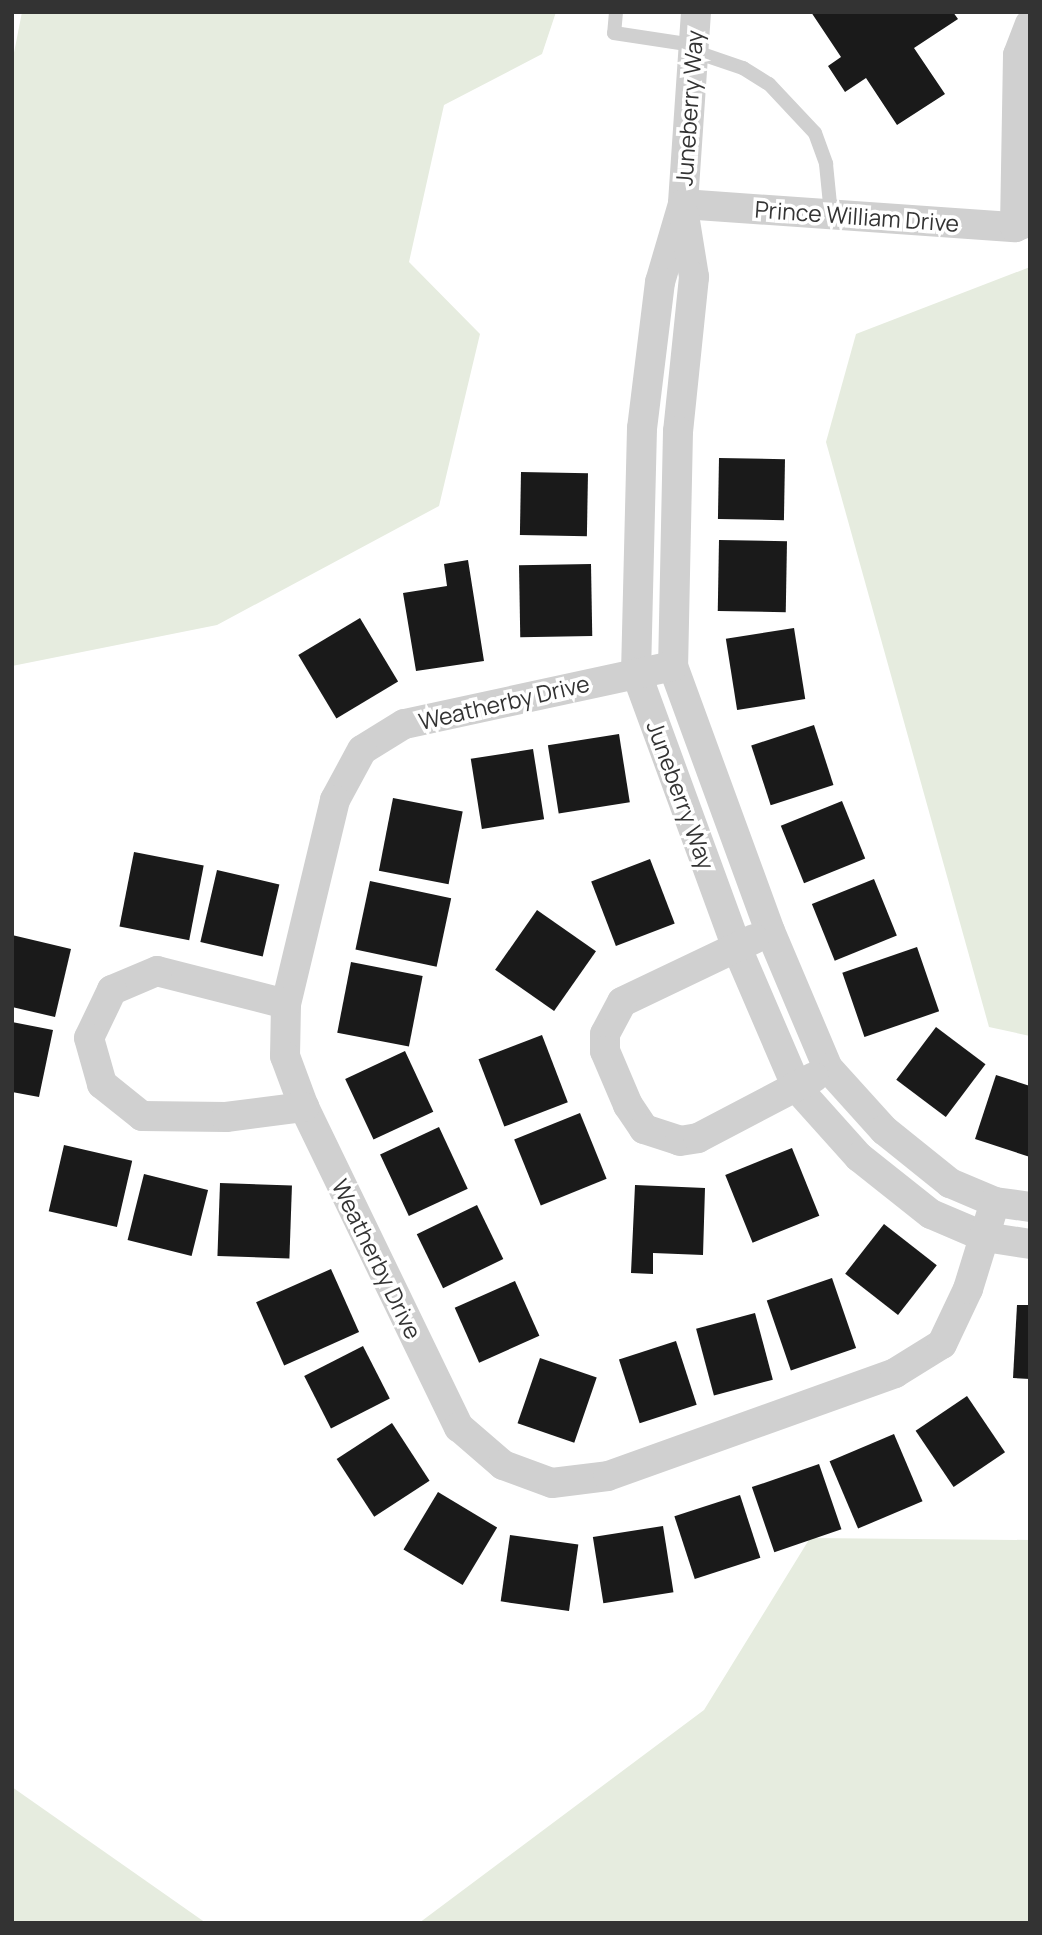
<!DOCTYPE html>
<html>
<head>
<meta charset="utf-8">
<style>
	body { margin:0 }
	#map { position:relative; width:1042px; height:1935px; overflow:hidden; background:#fff; font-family:Manrope,sans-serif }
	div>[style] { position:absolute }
	.green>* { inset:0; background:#e6ecdf }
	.building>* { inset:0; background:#1a1a1a; transform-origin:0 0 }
	.service>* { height:14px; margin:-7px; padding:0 7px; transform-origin:7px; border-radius:7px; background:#d0d0d0 }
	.minor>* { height:30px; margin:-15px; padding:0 15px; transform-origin:15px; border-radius:15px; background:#d0d0d0 }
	span { translate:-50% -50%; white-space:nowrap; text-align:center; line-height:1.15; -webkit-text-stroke:7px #fff; paint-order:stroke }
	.street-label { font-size:23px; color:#333 }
	.frame { position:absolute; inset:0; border:14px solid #333; pointer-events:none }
</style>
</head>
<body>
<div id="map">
	<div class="green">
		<div style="clip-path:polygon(22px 12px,556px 12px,542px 54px,444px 105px,409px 262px,480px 334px,439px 506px,217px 625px,12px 666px,12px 63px)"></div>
		<div style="clip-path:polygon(1030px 267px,1030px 1036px,989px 1027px,826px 442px,856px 334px)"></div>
		<div style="clip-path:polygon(810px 1538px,1030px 1540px,1030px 1923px,419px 1923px,704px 1710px)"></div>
		<div style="clip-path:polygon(12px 1787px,206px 1923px,12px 1923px)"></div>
	</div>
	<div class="building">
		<div style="clip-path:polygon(811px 12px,953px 12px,958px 19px,914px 48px,945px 94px,897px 125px,866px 78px,845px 92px,828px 66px,841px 57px)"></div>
		<div style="left:719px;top:458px;width:66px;height:61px;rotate:1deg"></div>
		<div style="left:521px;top:472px;width:67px;height:63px;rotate:1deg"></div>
		<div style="left:719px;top:540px;width:68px;height:71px;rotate:1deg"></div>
		<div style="clip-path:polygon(468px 560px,484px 661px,416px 671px,403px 593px,447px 586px,444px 564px)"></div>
		<div style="left:591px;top:564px;width:72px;height:72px;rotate:89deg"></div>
		<div style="left:360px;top:618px;width:74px;height:72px;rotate:59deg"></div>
		<div style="left:794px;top:628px;width:72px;height:69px;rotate:81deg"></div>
		<div style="left:814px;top:725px;width:63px;height:66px;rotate:72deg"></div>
		<div style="left:619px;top:734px;width:69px;height:72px;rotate:81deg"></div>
		<div style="left:533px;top:749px;width:71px;height:63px;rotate:81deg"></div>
		<div style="left:393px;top:798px;width:71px;height:74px;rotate:11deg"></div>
		<div style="left:842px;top:801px;width:62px;height:66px;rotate:68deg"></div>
		<div style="left:134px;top:852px;width:71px;height:76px;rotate:11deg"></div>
		<div style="left:650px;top:859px;width:69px;height:63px;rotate:69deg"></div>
		<div style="left:217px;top:870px;width:64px;height:74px;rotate:13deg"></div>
		<div style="left:874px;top:879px;width:61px;height:67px;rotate:68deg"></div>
		<div style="left:370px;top:881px;width:83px;height:70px;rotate:12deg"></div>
		<div style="left:537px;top:910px;width:72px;height:73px;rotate:35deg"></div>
		<div style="clip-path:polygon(12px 935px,71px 949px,55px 1017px,12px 1007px)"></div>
		<div style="left:917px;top:947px;width:68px;height:79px;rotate:71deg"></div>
		<div style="left:351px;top:962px;width:73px;height:72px;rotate:11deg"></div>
		<div style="clip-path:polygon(12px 1022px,53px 1030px,39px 1097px,12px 1092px)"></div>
		<div style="left:936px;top:1027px;width:62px;height:66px;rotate:37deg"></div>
		<div style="left:542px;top:1035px;width:72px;height:68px;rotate:69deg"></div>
		<div style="left:405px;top:1051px;width:67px;height:66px;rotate:65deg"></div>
		<div style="clip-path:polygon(996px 1075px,1030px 1086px,1030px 1157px,975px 1139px)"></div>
		<div style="left:580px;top:1113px;width:71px;height:71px;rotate:68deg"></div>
		<div style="left:439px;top:1127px;width:68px;height:65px;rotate:65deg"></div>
		<div style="left:64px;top:1145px;width:70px;height:68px;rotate:13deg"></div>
		<div style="left:792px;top:1148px;width:73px;height:72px;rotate:68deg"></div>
		<div style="left:144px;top:1174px;width:66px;height:68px;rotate:14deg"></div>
		<div style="left:220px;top:1183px;width:72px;height:73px;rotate:2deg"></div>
		<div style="clip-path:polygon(635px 1185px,705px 1188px,703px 1255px,653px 1253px,653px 1274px,631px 1273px)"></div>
		<div style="left:477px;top:1205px;width:60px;height:67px;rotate:64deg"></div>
		<div style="left:884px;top:1224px;width:67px;height:63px;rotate:38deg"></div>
		<div style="left:331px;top:1269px;width:69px;height:82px;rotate:66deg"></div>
		<div style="left:832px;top:1278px;width:74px;height:69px;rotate:71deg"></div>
		<div style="left:515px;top:1281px;width:60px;height:66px;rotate:66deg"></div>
		<div style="clip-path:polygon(1017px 1305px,1030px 1305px,1030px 1379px,1013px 1378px)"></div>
		<div style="left:755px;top:1313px;width:69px;height:61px;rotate:75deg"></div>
		<div style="left:676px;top:1341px;width:67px;height:60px;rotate:72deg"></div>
		<div style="left:363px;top:1346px;width:59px;height:66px;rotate:63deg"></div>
		<div style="left:540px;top:1358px;width:60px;height:69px;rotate:19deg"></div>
		<div style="left:967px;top:1396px;width:68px;height:62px;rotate:56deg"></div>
		<div style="left:392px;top:1423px;width:69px;height:66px;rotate:57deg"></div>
		<div style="left:894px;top:1434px;width:73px;height:70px;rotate:67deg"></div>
		<div style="left:819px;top:1464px;width:69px;height:71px;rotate:71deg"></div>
		<div style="left:438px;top:1492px;width:69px;height:67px;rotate:31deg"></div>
		<div style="left:740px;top:1495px;width:66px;height:69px;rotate:72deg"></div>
		<div style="left:663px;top:1526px;width:67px;height:71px;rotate:81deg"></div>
		<div style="left:510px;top:1535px;width:69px;height:67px;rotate:8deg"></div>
	</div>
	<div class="service">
		<div style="left:616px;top:12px;width:21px;rotate:95deg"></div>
		<div style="left:614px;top:33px;width:80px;rotate:8.6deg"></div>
		<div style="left:693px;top:51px;width:53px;rotate:18.8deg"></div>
		<div style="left:743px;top:68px;width:31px;rotate:32deg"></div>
		<div style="left:769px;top:84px;width:67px;rotate:46.8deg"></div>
		<div style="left:815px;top:133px;width:33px;rotate:70deg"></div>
		<div style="left:826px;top:164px;width:50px;rotate:84.3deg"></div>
	</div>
	<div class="minor">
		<div style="left:696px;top:12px;width:192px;rotate:93.9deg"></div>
		<div style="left:683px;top:204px;width:81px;rotate:106.4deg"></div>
		<div style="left:660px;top:282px;width:147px;rotate:97deg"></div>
		<div style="left:642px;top:428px;width:244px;rotate:91.4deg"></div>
		<div style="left:636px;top:672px;width:294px;rotate:69.9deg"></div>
		<div style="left:737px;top:948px;width:152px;rotate:66.8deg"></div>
		<div style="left:797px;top:1088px;width:93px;rotate:48.1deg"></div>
		<div style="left:859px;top:1157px;width:92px;rotate:38.4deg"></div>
		<div style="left:931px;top:1214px;width:59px;rotate:23.1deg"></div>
		<div style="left:985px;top:1237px;width:46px;rotate:8.8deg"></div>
		<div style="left:683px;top:204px;width:333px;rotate:4deg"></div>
		<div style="left:1015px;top:227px;width:16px;rotate:-22deg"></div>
		<div style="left:684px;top:215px;width:63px;rotate:80.8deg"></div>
		<div style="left:694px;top:277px;width:155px;rotate:95.9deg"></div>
		<div style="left:678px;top:431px;width:235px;rotate:91.2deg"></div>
		<div style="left:673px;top:666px;width:282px;rotate:69.9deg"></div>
		<div style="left:770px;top:931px;width:149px;rotate:67.1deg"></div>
		<div style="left:828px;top:1068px;width:84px;rotate:47.9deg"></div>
		<div style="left:884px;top:1130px;width:85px;rotate:38.8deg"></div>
		<div style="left:950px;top:1183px;width:49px;rotate:22.9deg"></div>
		<div style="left:995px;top:1202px;width:35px;rotate:8deg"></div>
		<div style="left:1015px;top:227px;width:172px;rotate:-89deg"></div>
		<div style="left:1018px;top:55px;width:33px;rotate:-69deg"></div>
		<div style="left:673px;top:666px;width:275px;rotate:167.8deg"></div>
		<div style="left:404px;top:724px;width:49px;rotate:148.2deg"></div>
		<div style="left:362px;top:750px;width:57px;rotate:118.4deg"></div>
		<div style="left:335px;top:800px;width:210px;rotate:103.5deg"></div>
		<div style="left:286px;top:1004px;width:52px;rotate:91.1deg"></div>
		<div style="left:285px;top:1056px;width:54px;rotate:69.6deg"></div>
		<div style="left:304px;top:1107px;width:356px;rotate:64.2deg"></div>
		<div style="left:459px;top:1427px;width:58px;rotate:40.8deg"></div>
		<div style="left:503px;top:1465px;width:52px;rotate:20.2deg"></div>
		<div style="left:552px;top:1483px;width:56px;rotate:-7.1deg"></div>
		<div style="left:608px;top:1476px;width:305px;rotate:-19.7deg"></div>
		<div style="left:895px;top:1373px;width:55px;rotate:-31.7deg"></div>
		<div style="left:942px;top:1344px;width:61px;rotate:-64.7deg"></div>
		<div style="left:968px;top:1289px;width:91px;rotate:-72.8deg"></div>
		<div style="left:754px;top:939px;width:146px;rotate:154.5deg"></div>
		<div style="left:622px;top:1002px;width:36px;rotate:118deg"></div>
		<div style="left:605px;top:1034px;width:17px;rotate:90deg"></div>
		<div style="left:605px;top:1051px;width:59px;rotate:66.9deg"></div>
		<div style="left:628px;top:1105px;width:29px;rotate:56deg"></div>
		<div style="left:644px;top:1129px;width:38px;rotate:18deg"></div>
		<div style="left:680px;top:1141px;width:18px;rotate:-9deg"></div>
		<div style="left:698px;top:1138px;width:131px;rotate:-27.7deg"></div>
		<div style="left:286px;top:1004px;width:133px;rotate:-165.7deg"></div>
		<div style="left:157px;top:971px;width:49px;rotate:157.1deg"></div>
		<div style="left:112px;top:990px;width:53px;rotate:115.6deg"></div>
		<div style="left:89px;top:1038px;width:48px;rotate:74.2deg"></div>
		<div style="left:102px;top:1084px;width:51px;rotate:38.7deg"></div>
		<div style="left:142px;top:1116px;width:84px;rotate:0.7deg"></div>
		<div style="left:226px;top:1117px;width:79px;rotate:-7.3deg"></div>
	</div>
	<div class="street-label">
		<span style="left:689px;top:108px;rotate:-86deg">Juneberry Way</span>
		<span style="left:857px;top:216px;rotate:4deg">Prince William Drive</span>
		<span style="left:504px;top:702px;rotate:-13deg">Weatherby Drive</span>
		<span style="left:681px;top:795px;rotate:70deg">Juneberry Way</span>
		<span style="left:377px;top:1259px;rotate:64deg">Weatherby Drive</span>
	</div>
	<div class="frame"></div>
</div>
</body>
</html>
